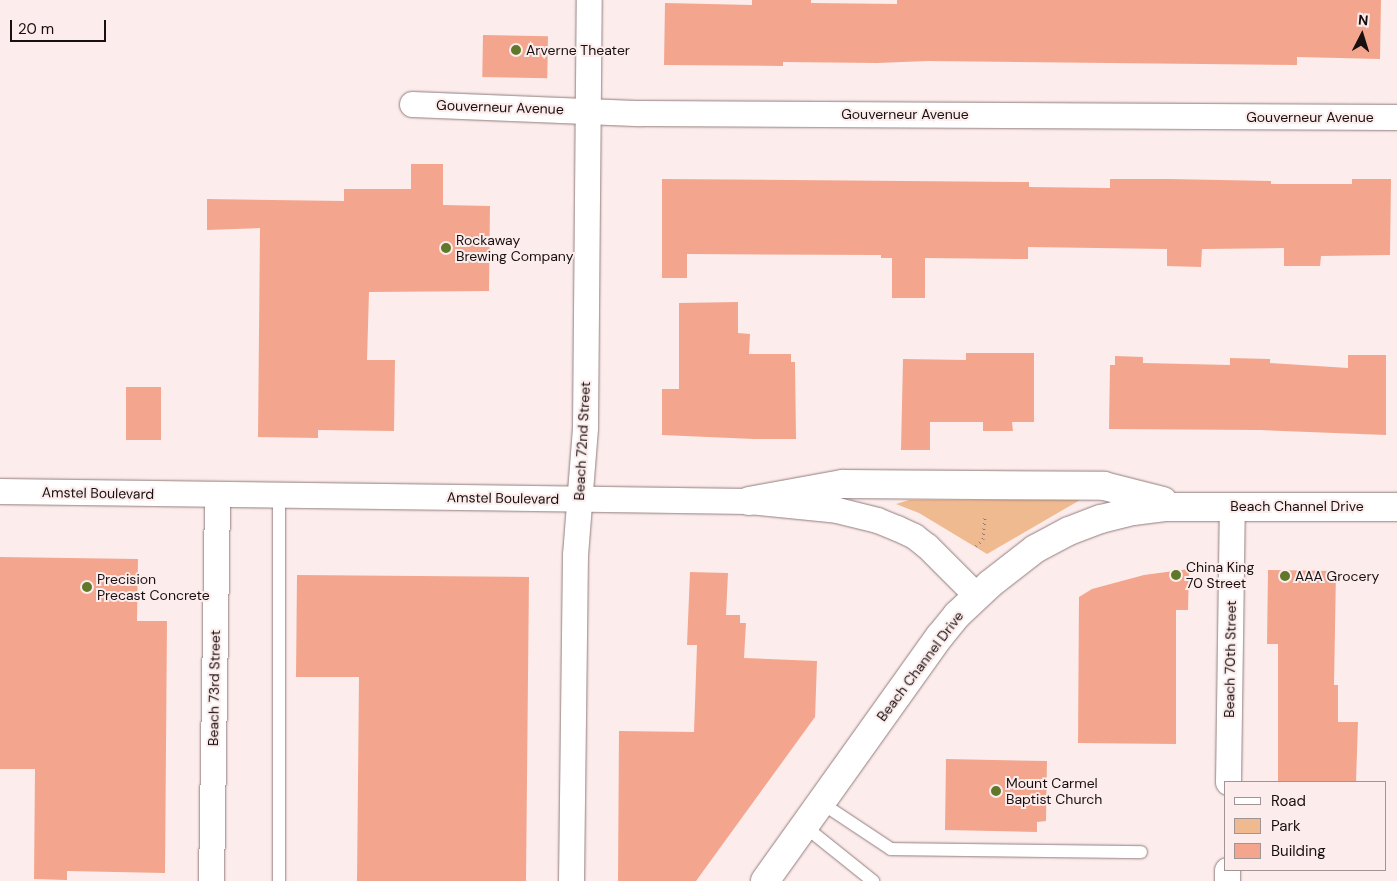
<!DOCTYPE html>
<html>
<head>
<meta charset="utf-8">
<style>
	body { margin:0 }
	#map { position:relative; width:1397px; height:881px; overflow:hidden; background:#fcecec; font-family:"DM Sans",sans-serif }
	div>[style] { position:absolute }
	.green>* { inset:0; background:#f0ba90 }
	.building>* { inset:0; background:#f3a68d; transform-origin:0 0 }
	.path>* { height:3px; margin-top:-1.5px; transform-origin:0; background:repeating-linear-gradient(90deg,#867a7a 0 1px,transparent 0 5px) }
	.roads { filter:drop-shadow(0 0 1px #937c7c) drop-shadow(0 0 1px #937c7c) }
	.service>* { height:12px; margin:-6px; padding:0 6px; transform-origin:6px; border-radius:6px; background:#fff }
	.minor>* { height:25px; margin:-12.5px; padding:0 12.5px; transform-origin:12.5px; border-radius:12.5px; background:#fff }
	.primary>* { height:28px; margin:-14px; padding:0 14px; transform-origin:14px; border-radius:14px; background:#fff }
	.dots>* { width:14px; height:14px; translate:-50% -50%; box-sizing:border-box; border:2px solid #fcecec; border-radius:50% }
	span { translate:-50% -50%; white-space:nowrap; text-align:center; line-height:1.15; -webkit-text-stroke:4px #fcecec; paint-order:stroke }
	.poi-label { font-size:14px; color:#181010 }
	.left { translate:0 -50%; text-align:left }
	.street-label { font-size:14px; color:#181010 }
	.legend { position:absolute; left:1224px; top:781px; width:162px; height:90px; box-sizing:border-box; background:#fcecec; border:1px solid #a19494; margin:0; padding:6px 9px; list-style:none; font-size:15px; color:#181010 }
	.legend li { display:flex; align-items:center; gap:10px; height:25px }
	.legend b { width:25px; border:1px solid #a19494 }
	.north { position:absolute; left:1337px; top:10px; width:50px; height:50px; -webkit-text-stroke:4px #fcecec; paint-order:stroke; rotate:5deg; font-size:14px; font-weight:700; line-height:20px; text-align:center; color:#181010 }
	.north::after { content:''; display:block; margin:auto; width:18px; height:22px; background:#181010; clip-path:polygon(50% 0,100% 100%,50% 72%,0 100%) }
	.scale { position:absolute; left:10px; top:20px; width:96px; height:22px; box-sizing:border-box; border:2px solid #181010; border-top:0; padding-left:6px; font-size:15px; line-height:18px; white-space:nowrap; color:#181010; -webkit-text-stroke:4px #fcecec; paint-order:stroke }
</style>
</head>
<body>
<div id="map">
	<div class="green">
		<div style="clip-path:polygon(909px 500px,1080px 500px,987px 554px,919px 513px,896px 504px)"></div>
	</div>
	<div class="building">
		<div style="clip-path:polygon(752px 0,811px 0,811px 3px,897px 4px,897px 0,1381px 0,1380px 59px,1297px 57px,1297px 65px,928px 61px,877px 63px,783px 62px,783px 66px,664px 65px,665px 3px,752px 5px)"></div>
		<div style="left:483px;top:35px;width:65px;height:42px;rotate:1deg"></div>
		<div style="clip-path:polygon(411px 164px,443px 164px,443px 205px,490px 206px,489px 291px,369px 292px,367px 360px,395px 360px,394px 431px,318px 430px,318px 438px,258px 437px,260px 228px,207px 230px,207px 199px,344px 201px,344px 189px,411px 189px)"></div>
		<div style="clip-path:polygon(662px 179px,1029px 182px,1029px 187px,1110px 188px,1110px 179px,1169px 179px,1271px 181px,1271px 184px,1352px 184px,1352px 179px,1391px 179px,1390px 255px,1321px 256px,1320px 266px,1284px 266px,1284px 248px,1202px 249px,1201px 267px,1167px 266px,1167px 249px,1028px 247px,1028px 259px,925px 258px,925px 298px,892px 298px,892px 258px,881px 258px,881px 255px,687px 254px,687px 278px,662px 278px)"></div>
		<div style="clip-path:polygon(738px 302px,738px 333px,750px 334px,749px 354px,791px 354px,791px 362px,795px 362px,796px 439px,754px 439px,662px 435px,662px 389px,679px 389px,679px 303px)"></div>
		<div style="clip-path:polygon(966px 353px,1034px 353px,1034px 422px,1012px 422px,1013px 431px,983px 431px,983px 422px,930px 422px,930px 450px,901px 450px,903px 359px,966px 360px)"></div>
		<div style="clip-path:polygon(1348px 355px,1386px 355px,1386px 435px,1260px 430px,1109px 429px,1110px 365px,1115px 365px,1115px 356px,1143px 357px,1143px 363px,1230px 365px,1230px 358px,1270px 359px,1270px 363px,1348px 368px)"></div>
		<div style="left:161px;top:387px;width:53px;height:35px;rotate:90deg"></div>
		<div style="clip-path:polygon(0 557px,138px 559px,137px 621px,167px 621px,165px 873px,67px 871px,67px 880px,34px 879px,35px 769px,0 769px)"></div>
		<div style="clip-path:polygon(1189px 569px,1188px 610px,1176px 610px,1176px 744px,1078px 743px,1079px 597px,1092px 589px,1144px 575px)"></div>
		<div style="clip-path:polygon(1268px 570px,1336px 571px,1334px 685px,1338px 685px,1338px 722px,1358px 722px,1356px 782px,1278px 782px,1278px 644px,1267px 644px)"></div>
		<div style="clip-path:polygon(690px 572px,728px 573px,726px 615px,740px 615px,740px 623px,746px 623px,744px 658px,817px 661px,815px 719px,815px 717px,696px 881px,618px 881px,619px 731px,694px 732px,697px 645px,687px 645px)"></div>
		<div style="clip-path:polygon(297px 575px,529px 577px,526px 881px,357px 881px,359px 677px,296px 677px)"></div>
		<div style="clip-path:polygon(946px 759px,1047px 761px,1046px 821px,1037px 822px,1037px 832px,945px 830px)"></div>
	</div>
	<div class="path">
		<div style="left:976px;top:546px;width:10px;rotate:-45deg"></div>
		<div style="left:983px;top:539px;width:24px;rotate:-85deg"></div>
	</div>
	<div class="roads">
		<div class="service">
			<div style="left:820px;top:802px;width:85px;rotate:33.5deg"></div>
			<div style="left:891px;top:849px;width:250px;rotate:0.7deg"></div>
			<div style="left:803px;top:825px;width:90px;rotate:38.7deg"></div>
			<div style="left:279px;top:881px;width:386px;rotate:-90deg"></div>
		</div>
		<div class="minor">
			<div style="left:412px;top:104px;width:229px;rotate:2.3deg"></div>
			<div style="left:641px;top:113px;width:756px;rotate:0.3deg"></div>
			<div style="left:0;top:491px;width:749px;rotate:0.76deg"></div>
			<div style="left:749px;top:501px;width:88px;rotate:5.8deg"></div>
			<div style="left:837px;top:510px;width:41px;rotate:14deg"></div>
			<div style="left:877px;top:520px;width:22px;rotate:22deg"></div>
			<div style="left:897px;top:528px;width:19px;rotate:25deg"></div>
			<div style="left:914px;top:536px;width:16px;rotate:38deg"></div>
			<div style="left:927px;top:546px;width:71px;rotate:45deg"></div>
			<div style="left:1228px;top:782px;width:277px;rotate:-89.2deg"></div>
			<div style="left:211px;top:881px;width:387px;rotate:-89.1deg"></div>
			<div style="left:571px;top:881px;width:326px;rotate:-89.3deg"></div>
			<div style="left:575px;top:555px;width:128px;rotate:-85.5deg"></div>
			<div style="left:585px;top:427px;width:427px;rotate:-89.5deg"></div>
			<div style="left:1227px;top:881px;width:11px;rotate:-90deg"></div>
		</div>
		<div class="primary">
			<div style="left:749px;top:501px;width:96px;rotate:-10.3deg"></div>
			<div style="left:843px;top:484px;width:261px;rotate:0.4deg"></div>
			<div style="left:1104px;top:486px;width:61px;rotate:14.3deg"></div>
			<div style="left:765px;top:881px;width:301px;rotate:-54.5deg"></div>
			<div style="left:940px;top:636px;width:27px;rotate:-51deg"></div>
			<div style="left:957px;top:615px;width:45px;rotate:-43.2deg"></div>
			<div style="left:990px;top:584px;width:57px;rotate:-37.9deg"></div>
			<div style="left:1035px;top:549px;width:38px;rotate:-28deg"></div>
			<div style="left:1069px;top:531px;width:34px;rotate:-21deg"></div>
			<div style="left:1101px;top:519px;width:33px;rotate:-14deg"></div>
			<div style="left:1133px;top:511px;width:32px;rotate:-7deg"></div>
			<div style="left:1165px;top:507px;width:232px"></div>
		</div>
	</div>
	<div class="dots">
		<div style="left:516px;top:50px;background:#617729"></div>
		<div style="left:446px;top:248px;background:#617729"></div>
		<div style="left:1176px;top:575px;background:#617729"></div>
		<div style="left:1285px;top:576px;background:#617729"></div>
		<div style="left:87px;top:587px;background:#617729"></div>
		<div style="left:996px;top:791px;background:#617729"></div>
	</div>
	<div class="poi-label">
		<span class="left" style="left:526px;top:50px">Arverne Theater</span>
		<span class="left" style="left:456px;top:248px">Rockaway<br>Brewing Company</span>
		<span class="left" style="left:1186px;top:575px">China King<br>70 Street</span>
		<span class="left" style="left:1295px;top:576px">AAA Grocery</span>
		<span class="left" style="left:97px;top:587px">Precision<br>Precast Concrete</span>
		<span class="left" style="left:1006px;top:791px">Mount Carmel<br>Baptist Church</span>
	</div>
	<div class="street-label">
		<span style="left:500px;top:107px;rotate:2deg">Gouverneur Avenue</span>
		<span style="left:905px;top:114px">Gouverneur Avenue</span>
		<span style="left:1310px;top:117px">Gouverneur Avenue</span>
		<span style="left:582px;top:441px;rotate:-87deg">Beach 72nd Street</span>
		<span style="left:98px;top:493px;rotate:1deg">Amstel Boulevard</span>
		<span style="left:503px;top:498px;rotate:1deg">Amstel Boulevard</span>
		<span style="left:1297px;top:506px">Beach Channel Drive</span>
		<span style="left:1230px;top:659px;rotate:-89deg">Beach 70th Street</span>
		<span style="left:920px;top:666px;rotate:-53deg">Beach Channel Drive</span>
		<span style="left:214px;top:688px;rotate:-89deg">Beach 73rd Street</span>
	</div>
	<ul class="legend">
	<li><b style="height:6px;background:#fff"></b>Road</li>
	<li><b style="height:14px;background:#f0ba90"></b>Park</li>
	<li><b style="height:14px;background:#f3a68d"></b>Building</li>
	</ul>
	<div class="north">N</div>
	<div class="scale">20 m</div>
</div>
</body>
</html>
